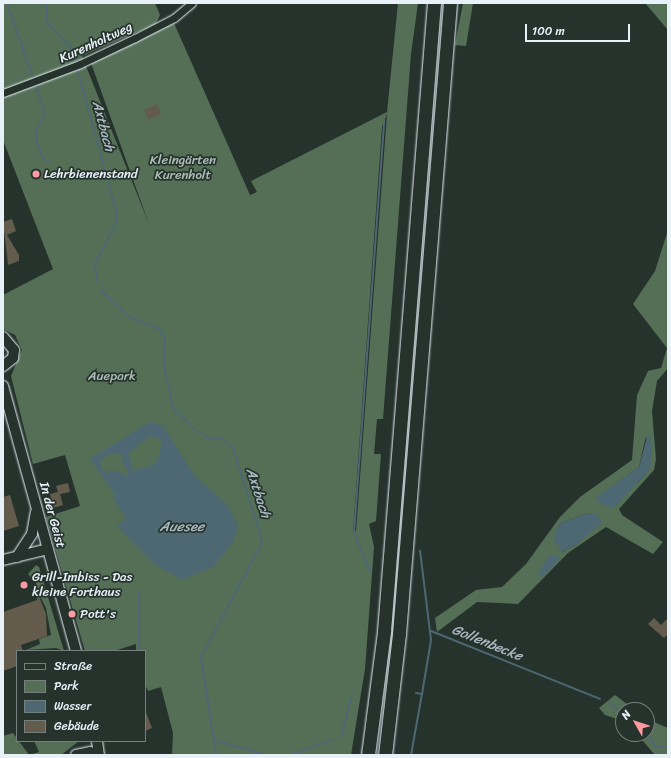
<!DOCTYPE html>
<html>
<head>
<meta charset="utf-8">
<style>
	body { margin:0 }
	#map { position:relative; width:671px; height:758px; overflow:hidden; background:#26332d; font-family:Sriracha,sans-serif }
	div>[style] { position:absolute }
	.green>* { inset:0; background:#546f56 }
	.water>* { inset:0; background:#4d6872 }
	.stream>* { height:2px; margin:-1px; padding:0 1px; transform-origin:1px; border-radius:1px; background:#4d6872 }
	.building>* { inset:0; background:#635c4c; transform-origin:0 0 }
	.roads { filter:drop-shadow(0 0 1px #e8f1f8) drop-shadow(0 0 1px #e8f1f8) }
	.street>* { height:7px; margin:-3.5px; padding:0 3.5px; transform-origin:3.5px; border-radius:3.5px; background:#26332d }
	.secondary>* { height:10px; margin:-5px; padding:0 5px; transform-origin:5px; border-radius:5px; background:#26332d }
	.highway>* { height:13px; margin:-6.5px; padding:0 6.5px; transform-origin:6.5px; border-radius:6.5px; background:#26332d }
	.dots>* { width:11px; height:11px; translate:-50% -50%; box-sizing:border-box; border:2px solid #26332d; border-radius:50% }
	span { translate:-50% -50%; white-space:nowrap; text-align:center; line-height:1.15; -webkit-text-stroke:3.5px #26332d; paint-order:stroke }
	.street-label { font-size:13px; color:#e8f1f8 }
	.park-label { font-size:13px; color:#adbdb7 }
	.poi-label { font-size:13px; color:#e8f1f8 }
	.left { translate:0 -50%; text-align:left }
	.water-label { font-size:14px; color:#aabac2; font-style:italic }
	.frame { position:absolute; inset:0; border:4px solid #e8f1f8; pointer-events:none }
	.legend { position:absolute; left:16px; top:650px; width:130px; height:92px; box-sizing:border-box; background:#26332d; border:1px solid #747f7e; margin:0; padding:5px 7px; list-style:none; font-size:12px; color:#e8f1f8 }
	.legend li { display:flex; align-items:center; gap:8px; height:20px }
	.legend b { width:20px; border:1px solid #747f7e }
	.north { position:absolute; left:615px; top:702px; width:40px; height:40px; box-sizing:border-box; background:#26332d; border:1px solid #747f7e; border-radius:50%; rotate:309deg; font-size:11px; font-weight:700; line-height:16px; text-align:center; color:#e8f1f8 }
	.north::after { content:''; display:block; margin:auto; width:14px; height:18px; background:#ff9aa2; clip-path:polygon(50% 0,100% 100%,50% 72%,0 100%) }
	.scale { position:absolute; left:525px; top:24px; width:105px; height:18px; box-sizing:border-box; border:2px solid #e8f1f8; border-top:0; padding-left:5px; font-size:12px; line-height:14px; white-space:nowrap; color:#e8f1f8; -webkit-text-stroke:3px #26332d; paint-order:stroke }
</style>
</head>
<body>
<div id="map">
	<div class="green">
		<div style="clip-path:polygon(evenodd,3px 3px,155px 3px,160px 15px,156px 24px,82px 56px,149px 224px,91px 63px,174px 23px,250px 195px,257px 192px,251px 181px,387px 112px,398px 3px,418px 3px,411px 54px,383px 419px,377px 419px,374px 454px,381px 454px,376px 521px,369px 524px,374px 547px,365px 669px,351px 755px,172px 755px,173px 733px,161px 687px,148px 691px,145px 684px,145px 651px,136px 651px,136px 644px,114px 651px,85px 651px,46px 517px,80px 506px,65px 455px,33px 464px,11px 376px,22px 350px,15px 335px,3px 329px,3px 295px,53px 269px,3px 140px,3px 3px,387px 114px,356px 531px,353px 532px,382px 127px,387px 114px)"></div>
		<div style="clip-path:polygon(463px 3px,473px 3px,466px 46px,455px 45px)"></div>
		<div style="clip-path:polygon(645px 3px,668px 3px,668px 30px)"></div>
		<div style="clip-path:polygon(evenodd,668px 230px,668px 368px,657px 381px,652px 411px,656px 459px,654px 470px,619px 509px,622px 515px,663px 542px,653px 554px,606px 527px,568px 553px,518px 604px,477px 602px,437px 632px,435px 618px,476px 590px,502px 587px,526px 564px,560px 517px,580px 497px,632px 460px,637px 395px,648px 371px,661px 368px,667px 348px,633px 304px,655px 271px,668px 230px,646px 436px,650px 469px,637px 483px,596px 498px,639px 467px,646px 436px,668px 230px,588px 513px,576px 545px,562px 552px,557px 528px,561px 523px,588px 513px)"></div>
		<div style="clip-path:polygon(36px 565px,39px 567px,64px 651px,56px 648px,26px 650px,40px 644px,39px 639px,51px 635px,46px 608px,41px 598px,37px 600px,36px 583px,28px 574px)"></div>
		<div style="clip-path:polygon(615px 695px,635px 710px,623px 710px,623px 721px,605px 715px,599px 708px)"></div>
		<div style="clip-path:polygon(647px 719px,668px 728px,668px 755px,655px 755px,637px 734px,647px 734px)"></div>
		<div style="clip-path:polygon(13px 733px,29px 755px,39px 752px,34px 741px,79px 741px,61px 755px,3px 755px,3px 736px)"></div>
	</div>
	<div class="water">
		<div style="clip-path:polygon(evenodd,150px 422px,162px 425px,195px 476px,227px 505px,238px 525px,233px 542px,213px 567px,182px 580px,154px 564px,117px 526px,126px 518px,112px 497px,116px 496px,90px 459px,150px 422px,150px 436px,162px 440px,158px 459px,154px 464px,134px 471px,128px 453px,150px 436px,150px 422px,110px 453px,122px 454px,123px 465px,130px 473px,125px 476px,121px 471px,103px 471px,99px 462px,110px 453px)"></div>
		<div style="clip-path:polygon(648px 433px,652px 446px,650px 469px,614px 508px,602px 505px,595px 498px,639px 467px)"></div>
		<div style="clip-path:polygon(588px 513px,596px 513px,602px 522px,576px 545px,562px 552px,554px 539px,557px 528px,561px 523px)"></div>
		<div style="clip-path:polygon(549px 556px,558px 556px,559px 560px,542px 577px,538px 574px)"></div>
	</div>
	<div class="stream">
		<div style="left:7px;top:3px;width:79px;rotate:70.9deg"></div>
		<div style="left:47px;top:3px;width:18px;rotate:93deg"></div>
		<div style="left:46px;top:21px;width:35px;rotate:47deg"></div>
		<div style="left:70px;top:47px;width:18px;rotate:74deg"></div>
		<div style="left:77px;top:68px;width:148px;rotate:74.7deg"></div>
		<div style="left:116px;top:211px;width:12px;rotate:90deg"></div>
		<div style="left:116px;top:223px;width:46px;rotate:117.1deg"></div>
		<div style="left:95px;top:264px;width:18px;rotate:84deg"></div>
		<div style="left:35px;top:83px;width:33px;rotate:72deg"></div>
		<div style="left:45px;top:114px;width:19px;rotate:118deg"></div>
		<div style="left:36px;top:131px;width:12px;rotate:85deg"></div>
		<div style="left:37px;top:143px;width:17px;rotate:69deg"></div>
		<div style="left:43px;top:159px;width:7px;rotate:16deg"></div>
		<div style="left:101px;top:290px;width:37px;rotate:44deg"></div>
		<div style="left:128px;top:316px;width:34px;rotate:23deg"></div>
		<div style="left:159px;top:329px;width:11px;rotate:56deg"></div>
		<div style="left:165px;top:338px;width:33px;rotate:90deg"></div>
		<div style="left:165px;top:371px;width:39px;rotate:77deg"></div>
		<div style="left:174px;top:409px;width:32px;rotate:44deg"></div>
		<div style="left:197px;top:431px;width:14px;rotate:30deg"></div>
		<div style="left:209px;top:438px;width:13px;rotate:4deg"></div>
		<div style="left:222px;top:439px;width:14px;rotate:39deg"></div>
		<div style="left:233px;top:448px;width:89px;rotate:72.4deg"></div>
		<div style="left:260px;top:533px;width:10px;rotate:79deg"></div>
		<div style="left:262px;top:543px;width:129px;rotate:118.2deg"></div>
		<div style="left:201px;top:657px;width:99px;rotate:81.3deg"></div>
		<div style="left:371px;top:573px;width:43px;rotate:-113deg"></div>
		<div style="left:354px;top:533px;width:414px;rotate:-85.8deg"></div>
		<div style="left:431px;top:631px;width:182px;rotate:21.9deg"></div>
		<div style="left:139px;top:651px;width:60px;rotate:-90deg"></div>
		<div style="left:416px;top:693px;width:6px;rotate:9deg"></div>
		<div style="left:422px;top:694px;width:55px;rotate:-80.5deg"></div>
		<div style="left:431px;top:640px;width:90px;rotate:-97deg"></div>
		<div style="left:610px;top:703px;width:16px;rotate:38deg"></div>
		<div style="left:647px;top:731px;width:18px;rotate:63deg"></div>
		<div style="left:655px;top:747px;width:13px"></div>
		<div style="left:341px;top:737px;width:43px;rotate:-75.3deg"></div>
		<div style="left:214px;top:740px;width:54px;rotate:16.1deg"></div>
		<div style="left:290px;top:755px;width:45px;rotate:-19.7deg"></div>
		<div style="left:411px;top:755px;width:62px;rotate:-79.8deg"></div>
	</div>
	<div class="building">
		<div style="left:157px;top:104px;width:11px;height:14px;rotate:68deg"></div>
		<div style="clip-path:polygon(12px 219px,16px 231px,7px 235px,19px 255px,19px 261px,8px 265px,3px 222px)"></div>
		<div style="clip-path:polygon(68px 483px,70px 492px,60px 494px,63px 505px,53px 508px,50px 494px,58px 492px,56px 486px)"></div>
		<div style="clip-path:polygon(10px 495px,19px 526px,3px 531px,3px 497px)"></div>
		<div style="clip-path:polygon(40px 599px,46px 614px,47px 636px,21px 645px,23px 651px,17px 651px,17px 666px,3px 671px,3px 612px)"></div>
		<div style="clip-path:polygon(654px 618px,661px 625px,668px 618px,668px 634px,664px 638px,648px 624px)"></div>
		<div style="clip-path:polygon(145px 710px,152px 728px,145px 731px)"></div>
	</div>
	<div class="roads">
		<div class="street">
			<div style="left:3px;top:93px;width:82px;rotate:-20.6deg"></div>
			<div style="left:80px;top:64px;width:61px;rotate:-25.3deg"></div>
			<div style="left:135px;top:38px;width:44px;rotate:-27.1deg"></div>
			<div style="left:174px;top:18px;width:23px;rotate:-40deg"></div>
		</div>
		<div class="secondary">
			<div style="left:3px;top:337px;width:17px;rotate:50deg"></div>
			<div style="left:14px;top:350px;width:8px;rotate:97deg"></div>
			<div style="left:13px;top:358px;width:13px;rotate:141deg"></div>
			<div style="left:3px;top:386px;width:275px;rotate:74.6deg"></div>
			<div style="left:17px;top:557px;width:27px;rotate:-57deg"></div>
			<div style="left:32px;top:534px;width:22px;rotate:-80deg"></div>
			<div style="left:3px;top:560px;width:46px;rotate:-13.7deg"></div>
			<div style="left:97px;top:741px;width:14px;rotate:82deg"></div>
			<div style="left:76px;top:755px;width:14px;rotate:-12deg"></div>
			<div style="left:90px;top:752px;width:9px;rotate:21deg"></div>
		</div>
		<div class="highway">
			<div style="left:368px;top:755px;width:125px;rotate:-82.6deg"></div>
			<div style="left:384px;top:631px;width:630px;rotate:-85.45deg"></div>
			<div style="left:385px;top:755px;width:122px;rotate:-83.4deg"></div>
			<div style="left:399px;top:634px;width:633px;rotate:-85.38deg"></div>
		</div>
	</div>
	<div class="dots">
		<div style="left:36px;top:174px;background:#ff9aa2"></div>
		<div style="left:24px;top:585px;background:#ff9aa2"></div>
		<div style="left:72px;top:614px;background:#ff9aa2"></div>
	</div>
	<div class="street-label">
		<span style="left:96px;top:43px;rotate:-25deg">Kurenholtweg</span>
		<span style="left:52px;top:515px;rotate:75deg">In der Geist</span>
	</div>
	<div class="park-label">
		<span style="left:183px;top:168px">Kleingärten<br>Kurenholt</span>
		<span style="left:112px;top:376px">Auepark</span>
	</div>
	<div class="poi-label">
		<span class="left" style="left:44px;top:174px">Lehrbienenstand</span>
		<span class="left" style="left:32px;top:585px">Grill-Imbiss - Das<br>kleine Forthaus</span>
		<span class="left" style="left:80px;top:614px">Pott's</span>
	</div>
	<div class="water-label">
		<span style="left:103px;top:126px;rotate:75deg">Axtbach</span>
		<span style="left:258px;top:493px;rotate:72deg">Axtbach</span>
		<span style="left:182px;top:527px">Auesee</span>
		<span style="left:487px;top:643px;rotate:22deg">Gollenbecke</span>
	</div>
	<div class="frame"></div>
	<ul class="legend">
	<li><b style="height:5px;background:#26332d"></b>Straße</li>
	<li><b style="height:11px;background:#546f56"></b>Park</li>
	<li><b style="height:11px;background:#4d6872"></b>Wasser</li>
	<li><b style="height:11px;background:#635c4c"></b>Gebäude</li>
	</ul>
	<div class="north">N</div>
	<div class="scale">100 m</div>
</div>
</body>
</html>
